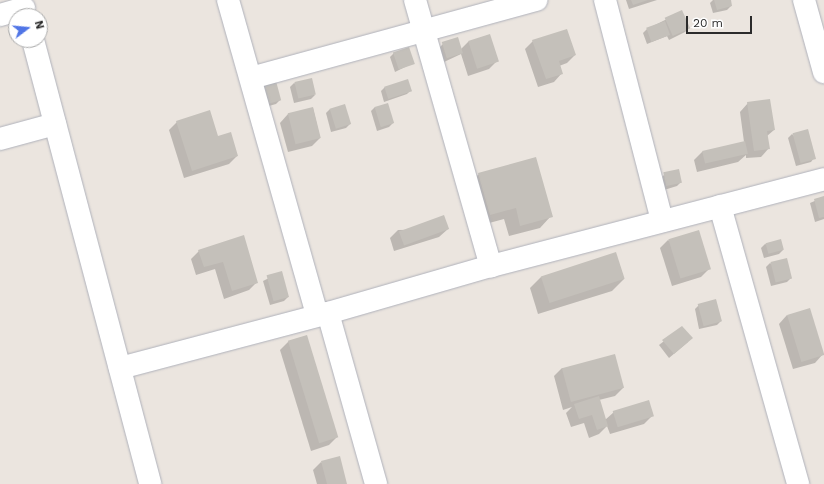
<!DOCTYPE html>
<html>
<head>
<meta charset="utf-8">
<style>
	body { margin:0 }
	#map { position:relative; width:824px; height:484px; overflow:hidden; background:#ebe5df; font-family:"Work Sans",sans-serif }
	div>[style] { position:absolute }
	.shadow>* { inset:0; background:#0003 }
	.building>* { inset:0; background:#c4c0ba; transform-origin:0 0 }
	.roads { filter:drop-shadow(0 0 1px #afb1ba) drop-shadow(0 0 1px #afb1ba) }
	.minor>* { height:22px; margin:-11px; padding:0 11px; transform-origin:11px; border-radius:11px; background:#fff }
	span { translate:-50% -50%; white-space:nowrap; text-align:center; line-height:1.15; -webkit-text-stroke:4px #fff; paint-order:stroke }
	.north { position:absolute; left:8px; top:8px; width:40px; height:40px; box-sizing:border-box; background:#fff; border:1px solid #aaa; border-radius:50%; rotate:74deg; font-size:11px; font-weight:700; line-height:16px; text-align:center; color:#2b2b2b }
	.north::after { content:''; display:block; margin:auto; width:14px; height:18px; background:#5075e6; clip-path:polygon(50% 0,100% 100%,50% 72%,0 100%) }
	.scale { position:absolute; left:686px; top:16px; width:66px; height:18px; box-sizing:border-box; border:2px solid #2b2b2b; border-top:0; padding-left:5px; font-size:12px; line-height:14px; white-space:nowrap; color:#2b2b2b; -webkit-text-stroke:3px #fff; paint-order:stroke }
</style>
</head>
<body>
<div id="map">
	<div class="shadow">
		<div style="clip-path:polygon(626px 0,657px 0,629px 9px)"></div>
		<div style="clip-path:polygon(713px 0,730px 0,731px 6px,727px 10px,713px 13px,710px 3px)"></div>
		<div style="clip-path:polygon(681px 12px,689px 28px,685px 32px,669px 40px,667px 36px,647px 44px,643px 33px,647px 29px)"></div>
		<div style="clip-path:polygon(489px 35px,497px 61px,489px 69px,468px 76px,461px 54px,444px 62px,439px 48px,443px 44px,461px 49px,468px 42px)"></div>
		<div style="clip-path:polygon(533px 41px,575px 55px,567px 63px,559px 66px,562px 73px,554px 82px,538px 87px,525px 49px)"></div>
		<div style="clip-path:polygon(394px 53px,413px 63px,395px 72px,390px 57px)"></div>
		<div style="clip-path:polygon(294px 83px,315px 95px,311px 99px,294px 103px,290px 87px)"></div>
		<div style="clip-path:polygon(385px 87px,411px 90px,407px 94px,384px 102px,381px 91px)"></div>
		<div style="clip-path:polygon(253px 91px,280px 100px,276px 104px,258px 109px)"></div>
		<div style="clip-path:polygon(748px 103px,774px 130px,767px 136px,769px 148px,761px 157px,746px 158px,746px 155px,738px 162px,697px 172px,694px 160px,702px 152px,744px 142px,740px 112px)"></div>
		<div style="clip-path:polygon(375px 107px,393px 123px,389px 127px,377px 131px,371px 111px)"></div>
		<div style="clip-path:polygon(313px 108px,320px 138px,312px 146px,288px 152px,280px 123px,288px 114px)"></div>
		<div style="clip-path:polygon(330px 109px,350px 124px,346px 128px,331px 132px,326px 113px)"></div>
		<div style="clip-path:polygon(177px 122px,217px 137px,237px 156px,229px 164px,184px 178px,169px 130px)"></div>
		<div style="clip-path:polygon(792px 134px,814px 158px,811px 162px,796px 166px,788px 138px)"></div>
		<div style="clip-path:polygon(479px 174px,551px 216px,540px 228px,509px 236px,504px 219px,478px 226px,467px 185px)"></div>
		<div style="clip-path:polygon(665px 174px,681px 182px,677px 186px,664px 190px,661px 178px)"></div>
		<div style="clip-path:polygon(824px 197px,824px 219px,815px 222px,810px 203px)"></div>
		<div style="clip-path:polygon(448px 229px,439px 237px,394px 251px,390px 238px,398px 230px)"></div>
		<div style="clip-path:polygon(243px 237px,257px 282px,249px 290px,224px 299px,215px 269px,196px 275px,191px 259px,199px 251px)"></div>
		<div style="clip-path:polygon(668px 240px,709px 269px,701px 277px,672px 286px,660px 248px)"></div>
		<div style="clip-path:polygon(765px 244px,783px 250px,779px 254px,764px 258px,761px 248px)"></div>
		<div style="clip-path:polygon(770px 263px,791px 278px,787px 282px,771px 286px,766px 267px)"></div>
		<div style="clip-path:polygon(281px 272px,288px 297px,284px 301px,270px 305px,263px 281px)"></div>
		<div style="clip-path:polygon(541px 277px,624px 279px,612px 291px,538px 314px,530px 288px)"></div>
		<div style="clip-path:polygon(699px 305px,721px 321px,717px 325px,699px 329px,695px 309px)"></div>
		<div style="clip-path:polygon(787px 315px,823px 354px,815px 363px,793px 369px,779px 324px)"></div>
		<div style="clip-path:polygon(682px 327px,688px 342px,669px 358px,659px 345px)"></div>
		<div style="clip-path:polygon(306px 336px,337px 437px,329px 445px,311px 451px,280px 350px,288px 342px)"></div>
		<div style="clip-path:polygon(562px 368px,623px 388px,615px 396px,599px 400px,605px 420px,614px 412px,652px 416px,644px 424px,610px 434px,607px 426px,599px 434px,589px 438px,584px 423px,571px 427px,566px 413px,572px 407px,563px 410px,554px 376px)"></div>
		<div style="clip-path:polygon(321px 462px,346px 484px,317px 484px,313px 470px)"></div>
	</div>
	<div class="building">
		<div style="clip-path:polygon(631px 0,648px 0,633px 5px)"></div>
		<div style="clip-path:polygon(714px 0,731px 0,732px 6px,717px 10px)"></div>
		<div style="left:682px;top:10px;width:20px;height:19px;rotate:66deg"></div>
		<div style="left:665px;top:21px;width:15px;height:20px;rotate:70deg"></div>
		<div style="clip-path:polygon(567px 29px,576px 55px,559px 61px,563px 74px,546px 79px,532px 40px)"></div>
		<div style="left:490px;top:34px;width:29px;height:23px;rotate:72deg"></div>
		<div style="left:458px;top:37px;width:17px;height:17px;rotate:73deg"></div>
		<div style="left:409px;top:47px;width:18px;height:17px;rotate:71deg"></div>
		<div style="left:312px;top:78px;width:17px;height:18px;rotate:77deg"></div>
		<div style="left:408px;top:79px;width:13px;height:25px;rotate:72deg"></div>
		<div style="left:276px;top:81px;width:20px;height:20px;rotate:75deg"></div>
		<div style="clip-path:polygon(770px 99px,775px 130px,767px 131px,770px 149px,754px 151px,747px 102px)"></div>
		<div style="left:388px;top:103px;width:21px;height:14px;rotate:73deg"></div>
		<div style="left:345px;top:104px;width:21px;height:16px;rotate:73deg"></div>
		<div style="left:313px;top:107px;width:32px;height:26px;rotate:76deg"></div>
		<div style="clip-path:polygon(210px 110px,218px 136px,231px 132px,238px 156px,192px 171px,176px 121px)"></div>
		<div style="left:808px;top:129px;width:31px;height:16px;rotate:75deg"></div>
		<div style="left:745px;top:141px;width:13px;height:44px;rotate:77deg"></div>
		<div style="clip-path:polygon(536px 157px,553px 217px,520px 226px,516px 208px,490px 215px,478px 173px)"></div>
		<div style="left:679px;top:169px;width:14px;height:16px;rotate:78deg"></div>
		<div style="clip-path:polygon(824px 196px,824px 217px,819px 218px,814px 199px)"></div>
		<div style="left:444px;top:215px;width:15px;height:48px;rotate:70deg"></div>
		<div style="left:699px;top:230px;width:41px;height:32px;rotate:73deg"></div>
		<div style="clip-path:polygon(244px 235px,258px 283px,232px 291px,223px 262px,204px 267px,198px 250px)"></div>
		<div style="left:781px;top:239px;width:11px;height:16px;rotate:75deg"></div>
		<div style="left:616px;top:252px;width:28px;height:79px;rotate:72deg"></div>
		<div style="left:787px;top:258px;width:21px;height:17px;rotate:76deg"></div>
		<div style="left:282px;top:271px;width:27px;height:16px;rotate:75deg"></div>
		<div style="left:716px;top:299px;width:23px;height:19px;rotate:75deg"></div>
		<div style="left:810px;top:308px;width:49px;height:24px;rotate:73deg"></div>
		<div style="clip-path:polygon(682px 326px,693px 338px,674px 354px,662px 340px)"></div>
		<div style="left:307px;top:335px;width:107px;height:20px;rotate:73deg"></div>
		<div style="left:615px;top:354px;width:35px;height:55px;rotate:75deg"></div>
		<div style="clip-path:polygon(599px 396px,608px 426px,597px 430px,592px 415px,579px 419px,574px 404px)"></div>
		<div style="left:649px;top:400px;width:17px;height:38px;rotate:73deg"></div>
		<div style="clip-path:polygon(340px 456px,347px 484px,327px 484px,321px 461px)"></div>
	</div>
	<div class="roads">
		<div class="minor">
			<div style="left:228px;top:0;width:327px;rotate:74.2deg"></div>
			<div style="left:415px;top:0;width:277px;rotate:74.1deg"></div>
			<div style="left:605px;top:0;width:228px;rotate:75.5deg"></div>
			<div style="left:804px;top:0;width:75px;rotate:74.5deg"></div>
			<div style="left:0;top:15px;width:25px;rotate:-16deg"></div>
			<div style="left:33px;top:40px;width:459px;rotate:75.2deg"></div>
			<div style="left:251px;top:78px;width:296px;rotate:-15.3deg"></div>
			<div style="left:0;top:139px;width:57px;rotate:-15.3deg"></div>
			<div style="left:720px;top:206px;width:289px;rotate:74.3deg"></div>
			<div style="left:328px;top:313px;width:178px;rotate:74.3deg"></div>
			<div style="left:120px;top:368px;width:215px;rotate:-14.8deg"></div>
			<div style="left:328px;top:313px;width:170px;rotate:-16.1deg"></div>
			<div style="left:491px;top:266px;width:344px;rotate:-14.6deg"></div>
		</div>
	</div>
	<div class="north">N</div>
	<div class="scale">20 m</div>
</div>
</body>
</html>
